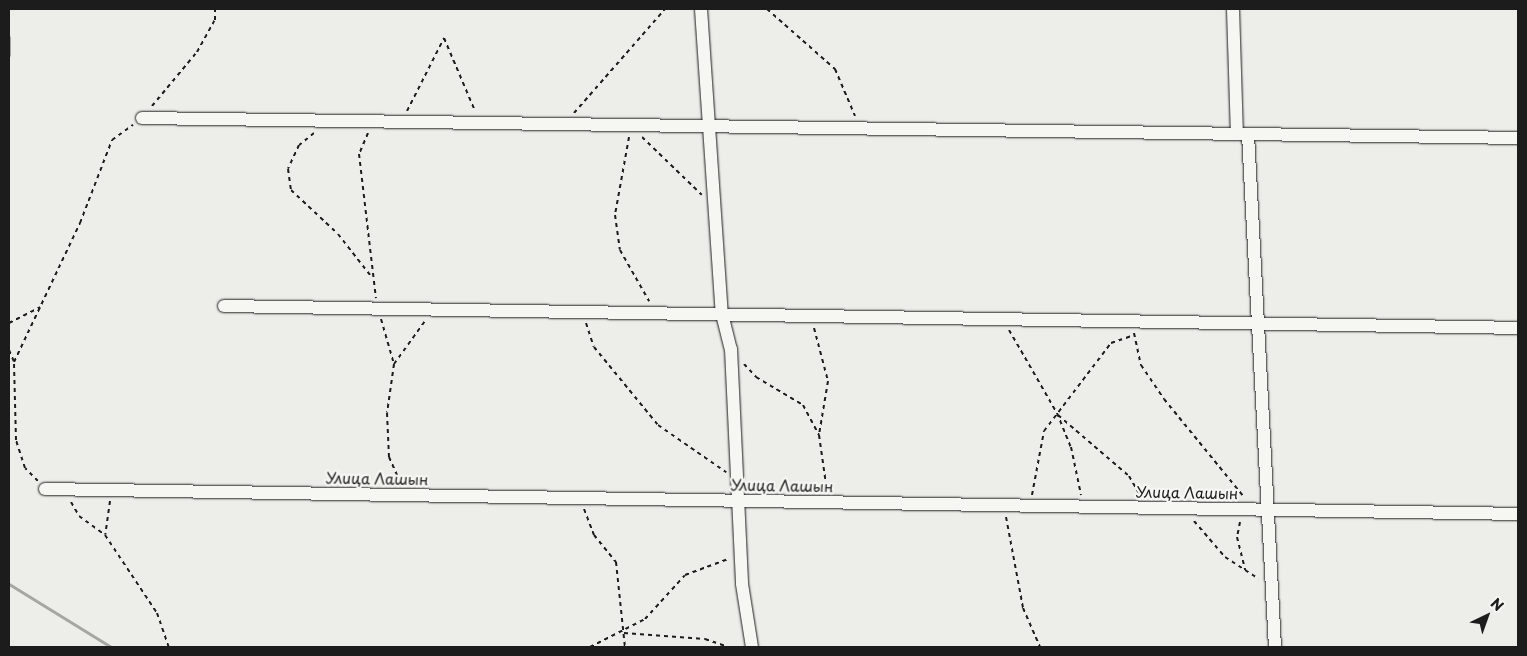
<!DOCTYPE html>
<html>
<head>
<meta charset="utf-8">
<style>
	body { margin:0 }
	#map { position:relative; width:1527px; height:656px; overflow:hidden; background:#edede9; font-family:"Playpen Sans",sans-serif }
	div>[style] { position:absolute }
	.stream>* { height:3px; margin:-1.5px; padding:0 1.5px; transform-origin:1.5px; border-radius:1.5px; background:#a6a6a3 }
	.path>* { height:2px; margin-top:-1px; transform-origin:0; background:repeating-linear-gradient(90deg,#1c1c1c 0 4px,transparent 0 8px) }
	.roads { filter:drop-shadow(0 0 1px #1c1c1c) drop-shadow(0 0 1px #1c1c1c) }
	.minor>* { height:12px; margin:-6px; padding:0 6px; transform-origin:6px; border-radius:6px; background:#f6f6f2 }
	span { translate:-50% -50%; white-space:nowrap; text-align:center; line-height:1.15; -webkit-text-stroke:4.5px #f6f6f2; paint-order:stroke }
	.street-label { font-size:15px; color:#1c1c1c }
	.frame { position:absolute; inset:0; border:10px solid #1c1c1c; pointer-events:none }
	.north { position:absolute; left:1462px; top:591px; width:50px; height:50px; -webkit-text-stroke:4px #f6f6f2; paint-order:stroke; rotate:42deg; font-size:14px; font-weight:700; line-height:20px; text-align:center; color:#1c1c1c }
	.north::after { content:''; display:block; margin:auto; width:18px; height:22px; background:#1c1c1c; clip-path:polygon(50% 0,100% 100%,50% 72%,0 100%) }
</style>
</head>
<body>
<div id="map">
	<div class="stream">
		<div style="left:9px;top:37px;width:18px;rotate:90deg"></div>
		<div style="left:9px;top:584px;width:120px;rotate:31.7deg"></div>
	</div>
	<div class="path">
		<div style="left:767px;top:9px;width:91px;rotate:41.4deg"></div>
		<div style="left:835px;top:69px;width:51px;rotate:66.9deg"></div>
		<div style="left:152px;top:106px;width:70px;rotate:-50.2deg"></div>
		<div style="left:197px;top:52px;width:37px;rotate:-61deg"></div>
		<div style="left:215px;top:20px;width:11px;rotate:-90deg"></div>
		<div style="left:407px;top:111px;width:82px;rotate:-63.1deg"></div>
		<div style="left:444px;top:38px;width:79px;rotate:67deg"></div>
		<div style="left:574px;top:113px;width:138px;rotate:-48.8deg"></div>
		<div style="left:314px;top:133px;width:19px;rotate:141deg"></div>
		<div style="left:299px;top:145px;width:26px;rotate:115deg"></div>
		<div style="left:288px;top:169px;width:21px;rotate:82deg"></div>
		<div style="left:291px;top:190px;width:64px;rotate:43.1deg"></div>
		<div style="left:338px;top:234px;width:52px;rotate:52deg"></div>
		<div style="left:368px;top:133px;width:23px;rotate:113deg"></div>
		<div style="left:359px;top:154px;width:145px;rotate:83.3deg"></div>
		<div style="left:629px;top:137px;width:79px;rotate:100.2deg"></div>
		<div style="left:615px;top:215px;width:35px;rotate:82deg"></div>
		<div style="left:620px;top:250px;width:59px;rotate:60.4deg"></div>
		<div style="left:642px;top:137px;width:83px;rotate:44deg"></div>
		<div style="left:381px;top:319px;width:47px;rotate:73.9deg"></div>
		<div style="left:394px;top:364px;width:49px;rotate:98.1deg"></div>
		<div style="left:387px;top:413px;width:44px;rotate:87.4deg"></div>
		<div style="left:389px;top:457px;width:27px;rotate:66deg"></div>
		<div style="left:9px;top:323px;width:35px;rotate:-27deg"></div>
		<div style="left:586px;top:323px;width:25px;rotate:72deg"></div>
		<div style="left:594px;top:347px;width:101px;rotate:50.6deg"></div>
		<div style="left:658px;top:425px;width:83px;rotate:34.7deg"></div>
		<div style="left:814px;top:328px;width:55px;rotate:75.2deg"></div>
		<div style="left:828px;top:381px;width:55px;rotate:99.5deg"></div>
		<div style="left:1009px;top:330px;width:96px;rotate:60deg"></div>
		<div style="left:1057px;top:413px;width:37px;rotate:68deg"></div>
		<div style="left:1071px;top:447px;width:49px;rotate:78.2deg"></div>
		<div style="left:1134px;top:333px;width:33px;rotate:78deg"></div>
		<div style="left:1141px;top:365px;width:41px;rotate:55.9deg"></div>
		<div style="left:1164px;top:399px;width:127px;rotate:50.8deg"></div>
		<div style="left:9px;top:350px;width:13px;rotate:67deg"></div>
		<div style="left:394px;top:364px;width:53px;rotate:-54.2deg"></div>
		<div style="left:744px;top:364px;width:18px;rotate:47deg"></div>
		<div style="left:756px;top:377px;width:55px;rotate:30.8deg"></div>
		<div style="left:803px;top:405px;width:34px;rotate:62deg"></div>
		<div style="left:819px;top:435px;width:57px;rotate:81.9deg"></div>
		<div style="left:1058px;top:415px;width:94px;rotate:40.7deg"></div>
		<div style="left:1129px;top:476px;width:22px;rotate:60deg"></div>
		<div style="left:38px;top:481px;width:18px;rotate:-135deg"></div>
		<div style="left:25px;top:468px;width:29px;rotate:-108deg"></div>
		<div style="left:16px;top:440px;width:78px;rotate:-91.5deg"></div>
		<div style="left:14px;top:362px;width:154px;rotate:-64.6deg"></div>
		<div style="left:80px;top:223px;width:89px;rotate:-68.9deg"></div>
		<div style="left:112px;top:140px;width:26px;rotate:-36deg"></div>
		<div style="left:1032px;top:495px;width:65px;rotate:-79.4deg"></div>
		<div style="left:1044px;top:431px;width:111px;rotate:-52.7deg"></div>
		<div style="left:1111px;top:343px;width:24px;rotate:-19deg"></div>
		<div style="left:110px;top:501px;width:34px;rotate:98deg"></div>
		<div style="left:105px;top:535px;width:94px;rotate:56.3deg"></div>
		<div style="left:157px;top:613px;width:36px;rotate:71deg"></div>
		<div style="left:71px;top:502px;width:16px;rotate:60deg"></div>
		<div style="left:79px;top:516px;width:31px;rotate:36deg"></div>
		<div style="left:584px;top:509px;width:28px;rotate:69deg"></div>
		<div style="left:594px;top:535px;width:35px;rotate:51deg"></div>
		<div style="left:616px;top:562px;width:85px;rotate:84deg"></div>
		<div style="left:1006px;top:517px;width:93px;rotate:79.4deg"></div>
		<div style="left:1023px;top:608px;width:43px;rotate:66.4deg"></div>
		<div style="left:1194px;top:521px;width:48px;rotate:49.3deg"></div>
		<div style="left:1225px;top:557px;width:40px;rotate:32.9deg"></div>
		<div style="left:1240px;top:522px;width:15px;rotate:101deg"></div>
		<div style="left:1237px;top:537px;width:34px;rotate:76deg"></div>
		<div style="left:624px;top:633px;width:81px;rotate:4.2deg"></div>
		<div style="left:705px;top:639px;width:24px;rotate:19deg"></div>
		<div style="left:590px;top:647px;width:62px;rotate:-27deg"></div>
		<div style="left:645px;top:619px;width:59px;rotate:-47.7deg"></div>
		<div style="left:685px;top:575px;width:46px;rotate:-20.4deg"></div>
	</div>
	<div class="roads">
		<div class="minor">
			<div style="left:701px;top:9px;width:306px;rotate:86.1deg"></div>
			<div style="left:722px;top:314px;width:36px;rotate:76deg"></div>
			<div style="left:731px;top:349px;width:235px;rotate:87.3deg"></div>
			<div style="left:742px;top:584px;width:64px;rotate:81deg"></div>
			<div style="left:1233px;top:9px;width:125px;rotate:88.2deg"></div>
			<div style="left:142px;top:118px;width:1376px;rotate:0.83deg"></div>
			<div style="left:1248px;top:134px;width:514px;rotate:86.99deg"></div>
			<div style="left:224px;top:306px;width:1294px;rotate:0.97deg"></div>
			<div style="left:45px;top:489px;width:1473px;rotate:0.97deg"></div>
		</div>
	</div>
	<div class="street-label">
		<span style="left:377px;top:478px;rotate:1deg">Улица Лашын</span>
		<span style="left:782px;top:485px;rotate:1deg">Улица Лашын</span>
		<span style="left:1187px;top:492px;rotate:1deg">Улица Лашын</span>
	</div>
	<div class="frame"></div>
	<div class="north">N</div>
</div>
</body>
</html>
